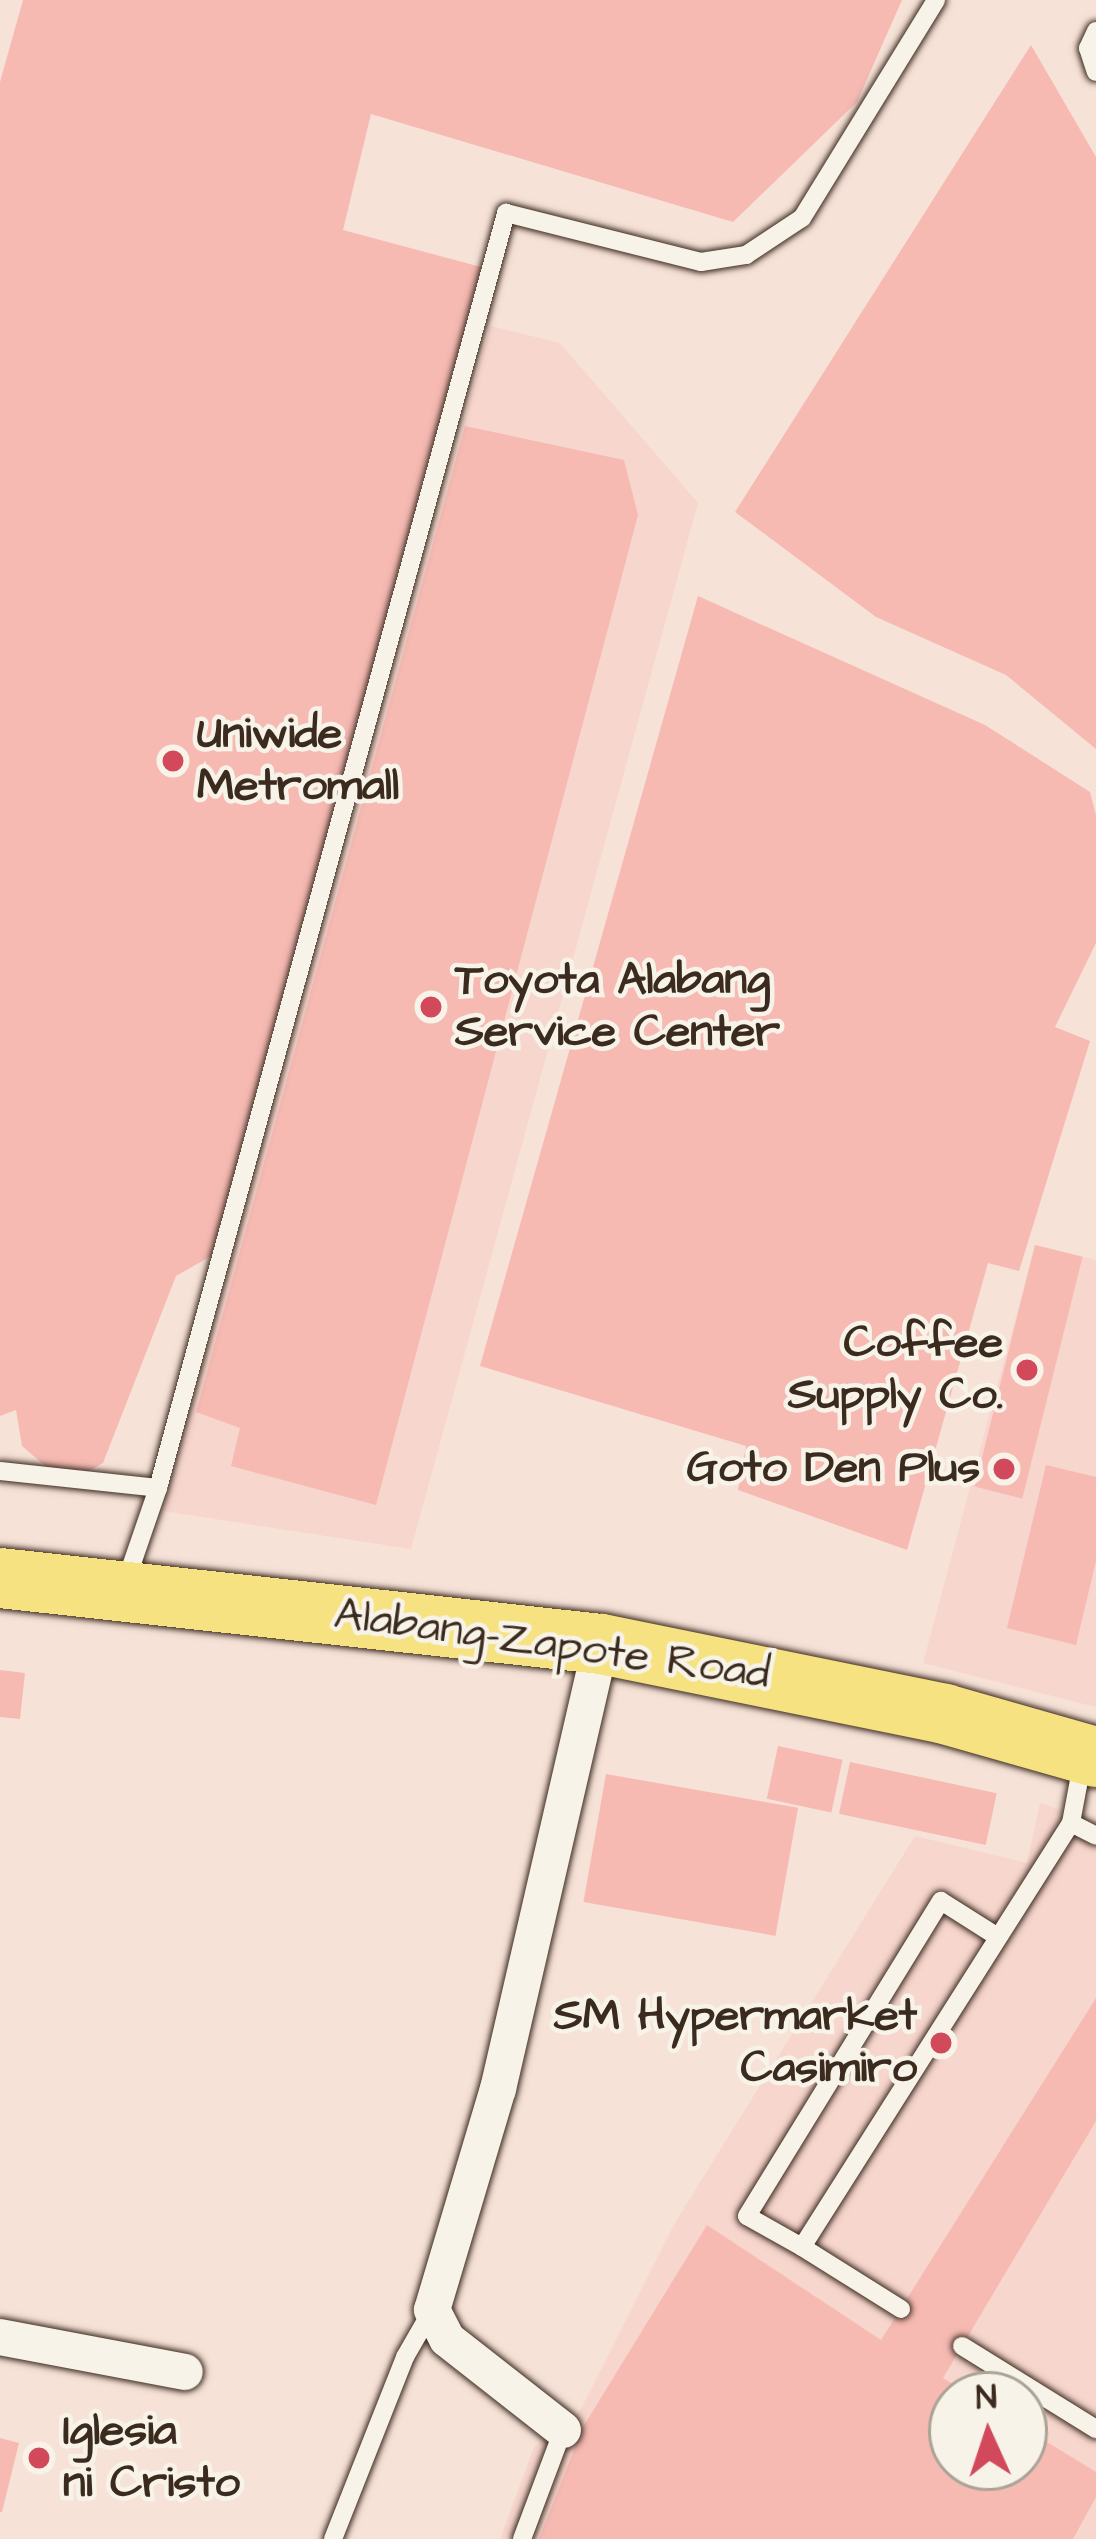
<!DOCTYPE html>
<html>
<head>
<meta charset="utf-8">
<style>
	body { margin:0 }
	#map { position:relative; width:1096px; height:2539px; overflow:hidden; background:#f7e2d8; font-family:"Architects Daughter",sans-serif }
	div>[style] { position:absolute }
	.built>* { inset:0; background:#f7d6cd }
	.building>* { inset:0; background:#f6bab3; transform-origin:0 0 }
	.roads { filter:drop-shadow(0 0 3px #3b2a1e) drop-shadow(0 0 3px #3b2a1e) }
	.service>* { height:18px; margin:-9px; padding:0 9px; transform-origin:9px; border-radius:9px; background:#f7f3e8 }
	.minor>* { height:36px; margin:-18px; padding:0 18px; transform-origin:18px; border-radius:18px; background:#f7f3e8 }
	.trunk>* { height:60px; margin:-30px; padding:0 30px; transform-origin:30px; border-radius:30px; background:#f6e281 }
	.dots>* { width:33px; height:33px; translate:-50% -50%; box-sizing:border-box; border:6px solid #f7f3e8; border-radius:50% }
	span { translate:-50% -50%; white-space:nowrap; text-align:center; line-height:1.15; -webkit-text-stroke:9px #f7f3e8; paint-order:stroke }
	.poi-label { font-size:45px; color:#3b2a1e; font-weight:700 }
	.left { translate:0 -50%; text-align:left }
	.right { translate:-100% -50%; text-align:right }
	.street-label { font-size:45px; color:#3b2a1e }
	.north { position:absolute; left:928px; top:2371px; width:120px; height:120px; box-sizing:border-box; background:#f7f3e8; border:3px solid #aca397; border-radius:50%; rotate:357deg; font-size:33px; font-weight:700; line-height:48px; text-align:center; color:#3b2a1e }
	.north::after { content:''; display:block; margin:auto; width:42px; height:54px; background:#d1495b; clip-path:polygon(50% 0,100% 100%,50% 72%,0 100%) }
</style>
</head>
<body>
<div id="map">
	<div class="built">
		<div style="clip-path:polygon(490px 326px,560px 343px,698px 503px,411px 1549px,163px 1511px)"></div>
		<div style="clip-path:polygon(1035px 1245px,1096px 1260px,1096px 1707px,923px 1663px)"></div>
		<div style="clip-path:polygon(evenodd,1040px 1803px,1096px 1821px,1096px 2539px,500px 2539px,534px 2447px,580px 2411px,676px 2221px,915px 1836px,1027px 1863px,1040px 1803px,952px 2395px,1024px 2395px,1024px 2467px,952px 2467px,952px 2395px)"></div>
	</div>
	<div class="building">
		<div style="clip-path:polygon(23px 0,902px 0,857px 102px,733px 222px,371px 114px,343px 230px,481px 267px,211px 1256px,176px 1276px,103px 1463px,89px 1471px,50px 1470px,22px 1446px,16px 1410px,0 1416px,0 82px)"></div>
		<div style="clip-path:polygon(1031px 45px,1096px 157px,1096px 749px,1006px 675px,876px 617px,735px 512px)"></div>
		<div style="clip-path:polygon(465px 426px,624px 460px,638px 515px,376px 1505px,231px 1466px,240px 1428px,196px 1412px)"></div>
		<div style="clip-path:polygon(698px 596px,985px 725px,1090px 792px,1096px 815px,1096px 943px,1055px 1027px,1090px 1041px,1019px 1271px,988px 1263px,907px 1550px,738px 1490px,746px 1446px,480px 1366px)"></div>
		<div style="left:1035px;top:1245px;width:49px;height:249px;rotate:14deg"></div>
		<div style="clip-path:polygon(1046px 1465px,1096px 1477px,1096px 1561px,1076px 1645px,1007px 1628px)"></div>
		<div style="clip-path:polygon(0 1670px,25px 1673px,20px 1719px,0 1717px)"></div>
		<div style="left:778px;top:1746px;width:66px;height:54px;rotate:12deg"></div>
		<div style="left:850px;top:1762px;width:150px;height:53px;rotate:12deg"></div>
		<div style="left:606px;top:1774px;width:195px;height:130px;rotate:10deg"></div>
		<div style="clip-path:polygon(1096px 1998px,1096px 2121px,943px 2378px,971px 2395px,952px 2395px,952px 2467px,1024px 2467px,1024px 2428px,1096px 2472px,1096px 2497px,1073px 2539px,539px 2539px,583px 2427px,707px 2225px,881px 2340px)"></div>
		<div style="clip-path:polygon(0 2438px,19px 2443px,2px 2512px,0 2512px)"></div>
	</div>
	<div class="roads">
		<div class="service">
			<div style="left:1096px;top:31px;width:19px;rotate:115deg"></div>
			<div style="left:1088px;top:48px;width:25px;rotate:72deg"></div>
			<div style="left:0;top:1471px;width:159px;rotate:6.1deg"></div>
			<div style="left:126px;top:1581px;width:98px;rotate:-71deg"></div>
			<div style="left:158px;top:1488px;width:1322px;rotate:-74.73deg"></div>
			<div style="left:506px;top:213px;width:201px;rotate:14.1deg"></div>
			<div style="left:701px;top:262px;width:46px;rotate:-8.8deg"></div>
			<div style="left:746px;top:255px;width:67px;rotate:-33.5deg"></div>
			<div style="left:802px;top:218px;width:256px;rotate:-58.4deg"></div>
			<div style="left:1071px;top:1823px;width:28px;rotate:27deg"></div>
			<div style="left:802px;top:2247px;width:63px;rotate:-150.6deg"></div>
			<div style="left:747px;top:2216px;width:370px;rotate:-58.4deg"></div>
			<div style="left:941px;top:1901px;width:67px;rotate:32.3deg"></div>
			<div style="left:901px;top:2309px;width:117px;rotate:-147.9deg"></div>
			<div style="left:802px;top:2247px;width:502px;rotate:-57.61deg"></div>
			<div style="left:1071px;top:1823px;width:60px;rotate:-79.4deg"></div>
			<div style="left:962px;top:2346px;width:158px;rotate:31.8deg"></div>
			<div style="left:333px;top:2539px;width:196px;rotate:-68.4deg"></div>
			<div style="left:405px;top:2357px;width:54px;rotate:-60.1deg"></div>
			<div style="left:522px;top:2539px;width:116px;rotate:-69.4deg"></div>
		</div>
		<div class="minor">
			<div style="left:0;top:2337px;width:188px;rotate:10.7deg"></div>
			<div style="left:563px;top:2430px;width:147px;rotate:-141.9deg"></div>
			<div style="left:447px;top:2339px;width:33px;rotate:-117deg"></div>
			<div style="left:432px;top:2310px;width:231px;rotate:-73.4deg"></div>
			<div style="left:498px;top:2089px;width:457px;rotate:-77deg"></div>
		</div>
		<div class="trunk">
			<div style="left:0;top:1578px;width:605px;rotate:6.27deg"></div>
			<div style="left:601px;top:1644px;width:351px;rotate:11.5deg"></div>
			<div style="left:945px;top:1714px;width:157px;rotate:15.9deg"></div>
		</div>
	</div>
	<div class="dots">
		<div style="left:173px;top:761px;background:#d1495b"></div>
		<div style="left:431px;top:1007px;background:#d1495b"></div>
		<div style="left:1027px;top:1370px;background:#d1495b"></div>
		<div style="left:1004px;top:1469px;background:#d1495b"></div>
		<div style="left:941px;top:2043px;background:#d1495b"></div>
		<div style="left:39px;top:2458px;background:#d1495b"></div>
	</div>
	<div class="poi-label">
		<span class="left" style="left:197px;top:761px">Uniwide<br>Metromall</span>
		<span class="left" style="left:455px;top:1007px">Toyota Alabang<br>Service Center</span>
		<span class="right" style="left:1003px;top:1370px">Coffee<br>Supply Co.</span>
		<span class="right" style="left:980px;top:1469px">Goto Den Plus</span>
		<span class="right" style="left:917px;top:2043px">SM Hypermarket<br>Casimiro</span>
		<span class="left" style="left:63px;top:2458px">Iglesia<br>ni Cristo</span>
	</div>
	<div class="street-label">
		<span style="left:552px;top:1645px;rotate:8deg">Alabang-Zapote Road</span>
	</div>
	<div class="north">N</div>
</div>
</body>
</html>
